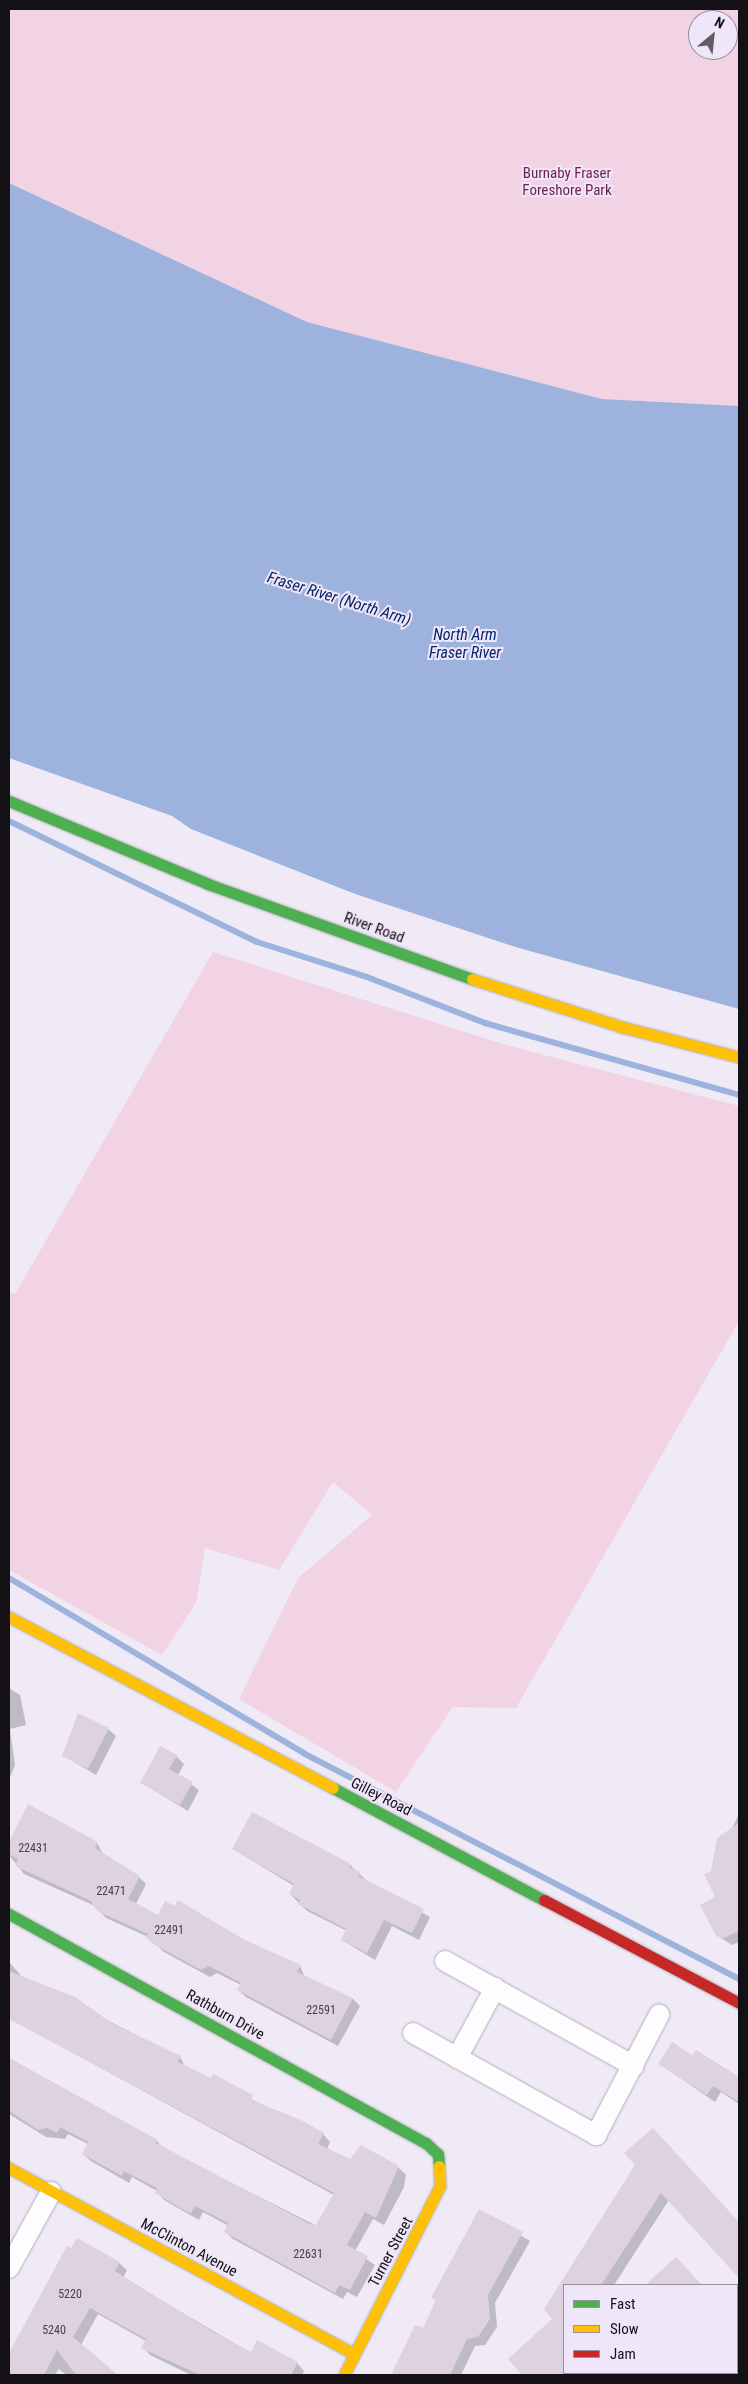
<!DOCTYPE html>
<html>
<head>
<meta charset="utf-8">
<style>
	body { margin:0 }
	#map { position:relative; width:748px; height:2384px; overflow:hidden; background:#efeaf5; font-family:"Roboto Condensed",sans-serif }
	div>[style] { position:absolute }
	.green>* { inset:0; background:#f1d3e4 }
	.water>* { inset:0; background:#9db3de }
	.pier>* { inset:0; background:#efeaf5 }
	.shadow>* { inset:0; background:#0003 }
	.stream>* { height:6px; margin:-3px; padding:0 3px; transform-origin:3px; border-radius:3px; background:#9db3de }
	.building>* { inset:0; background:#ded1e0 }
	.roads { filter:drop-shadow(0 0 1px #b2afb7) drop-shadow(0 0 1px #b2afb7) }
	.street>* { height:20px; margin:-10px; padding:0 10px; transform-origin:10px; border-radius:10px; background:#fdfcfe }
	.fast>* { height:11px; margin:-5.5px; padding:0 5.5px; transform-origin:5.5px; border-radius:5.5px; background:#4caf50 }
	.slow>* { height:11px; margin:-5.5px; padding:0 5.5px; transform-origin:5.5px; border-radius:5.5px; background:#ffc107 }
	.jam>* { height:11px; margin:-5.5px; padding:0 5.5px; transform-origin:5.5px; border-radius:5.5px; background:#c62828 }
	span { translate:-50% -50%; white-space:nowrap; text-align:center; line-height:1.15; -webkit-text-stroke:4px #efe6f9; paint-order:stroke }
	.number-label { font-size:12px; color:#464048 }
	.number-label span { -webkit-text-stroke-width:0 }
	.park-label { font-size:15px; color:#6f1f4c }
	.street-label { font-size:15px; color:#131016 }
	.water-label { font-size:16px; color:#042669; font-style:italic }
	.frame { position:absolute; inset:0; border:10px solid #131016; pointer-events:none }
	.legend { position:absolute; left:563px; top:2284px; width:175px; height:90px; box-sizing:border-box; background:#efe6f9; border:1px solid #97909e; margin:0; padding:6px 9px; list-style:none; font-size:15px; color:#131016 }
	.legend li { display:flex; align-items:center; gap:10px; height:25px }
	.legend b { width:25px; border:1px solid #97909e }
	.north { position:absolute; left:688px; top:10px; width:50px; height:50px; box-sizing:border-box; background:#efe6f9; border:1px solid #97909e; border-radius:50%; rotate:28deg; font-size:14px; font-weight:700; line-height:20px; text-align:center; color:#131016 }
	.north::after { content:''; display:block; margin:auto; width:18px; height:22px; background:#605c64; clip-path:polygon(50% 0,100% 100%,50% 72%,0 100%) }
</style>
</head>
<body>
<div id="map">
	<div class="green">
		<div style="clip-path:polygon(evenodd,9px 9px,739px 9px,739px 406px,602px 399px,307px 322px,9px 183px,9px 9px,698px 20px,728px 20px,728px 50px,698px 50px,698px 20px)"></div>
		<div style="clip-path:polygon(213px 952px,506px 1045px,739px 1106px,739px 1321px,516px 1708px,453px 1707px,396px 1792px,239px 1699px,298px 1578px,372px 1515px,333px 1482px,279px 1570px,205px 1548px,196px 1603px,162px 1655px,9px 1570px,9px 1292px,15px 1294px)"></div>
	</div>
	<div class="water">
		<div style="clip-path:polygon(9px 183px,307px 322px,602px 399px,739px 406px,739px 1021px,334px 887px,9px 767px)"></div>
	</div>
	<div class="pier">
		<div style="clip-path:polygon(9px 758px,172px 816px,191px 829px,403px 913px,9px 770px)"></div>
		<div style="clip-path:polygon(454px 930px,739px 1009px,739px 1024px,719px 1019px)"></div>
	</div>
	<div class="shadow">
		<div style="clip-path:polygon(9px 1688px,20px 1695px,26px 1725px,10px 1729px,15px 1765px,9px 1780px)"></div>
		<div style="clip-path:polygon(108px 1729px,116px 1736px,96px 1775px,64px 1756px)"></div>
		<div style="clip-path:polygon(176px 1756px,184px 1764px,178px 1775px,199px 1790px,188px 1811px,142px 1783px)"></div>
		<div style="clip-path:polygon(29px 1806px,97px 1843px,103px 1854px,139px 1877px,146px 1884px,136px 1904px,159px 1917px,243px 1940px,300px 1966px,305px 1978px,353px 1999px,360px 2006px,338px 2046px,246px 1997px,238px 1990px,241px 1985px,217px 1973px,210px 1977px,164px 1952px,148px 1937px,106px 1918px,95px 1906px,24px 1874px,9px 1855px,9px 1845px)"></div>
		<div style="clip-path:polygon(739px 1813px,739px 1942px,732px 1945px,717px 1935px,713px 1872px)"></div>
		<div style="clip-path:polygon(233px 1849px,350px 1865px,367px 1881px,430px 1917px,419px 1940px,392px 1926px,375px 1960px,342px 1940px,347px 1931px,307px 1911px,290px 1894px,294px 1886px)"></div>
		<div style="clip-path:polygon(9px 1962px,23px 1978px,180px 2057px,186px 2068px,323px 2134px,330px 2142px,327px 2149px,351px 2161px,398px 2167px,406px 2175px,404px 2187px,384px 2225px,373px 2219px,355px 2251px,375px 2265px,357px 2297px,347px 2292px,343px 2299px,233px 2239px,226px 2232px,229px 2226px,203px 2212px,199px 2220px,164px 2200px,157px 2191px,132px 2177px,129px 2183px,91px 2161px,83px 2154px,88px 2144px,68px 2134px,65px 2139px,46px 2137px,9px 2114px,9px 2058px,157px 2141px,164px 2149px,317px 2226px,334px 2195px,9px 2018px)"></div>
		<div style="clip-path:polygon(696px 2051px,739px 2077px,739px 2104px,721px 2092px,715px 2102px,660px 2064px,693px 2056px)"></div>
		<div style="clip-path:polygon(660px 2137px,739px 2223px,739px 2276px,669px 2200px,614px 2285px,564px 2285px,564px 2373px,573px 2375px,524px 2375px,509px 2359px,554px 2319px,545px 2309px)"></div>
		<div style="clip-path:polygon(479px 2210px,530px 2241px,495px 2303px,497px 2327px,485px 2345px,475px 2346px,461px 2375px,396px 2375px,394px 2373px,423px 2330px,437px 2302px,433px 2297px)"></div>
		<div style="clip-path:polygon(68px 2247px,119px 2263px,127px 2270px,123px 2278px,251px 2353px,297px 2363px,304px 2371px,302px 2375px,191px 2375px,150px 2355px,143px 2347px,146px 2341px,98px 2314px,81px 2345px,116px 2375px,66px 2375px,59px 2369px,55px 2375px,9px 2375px,9px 2357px)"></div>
		<div style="clip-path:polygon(676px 2259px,701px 2285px,647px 2285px)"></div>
		<div style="clip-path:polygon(737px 2325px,739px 2328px,737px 2336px)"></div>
		<div style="clip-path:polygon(617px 2373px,646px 2373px,644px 2375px)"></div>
	</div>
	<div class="stream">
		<div style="left:9px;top:821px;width:276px;rotate:26deg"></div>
		<div style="left:257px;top:942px;width:115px;rotate:17.7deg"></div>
		<div style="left:367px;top:977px;width:127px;rotate:21.3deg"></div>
		<div style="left:485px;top:1023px;width:264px;rotate:15.8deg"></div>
		<div style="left:9px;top:1578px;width:344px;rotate:30.7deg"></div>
		<div style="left:305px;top:1754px;width:489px;rotate:27.4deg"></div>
	</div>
	<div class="building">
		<div style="clip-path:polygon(78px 1713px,109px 1728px,88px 1769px,62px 1756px)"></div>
		<div style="clip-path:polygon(160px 1746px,177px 1755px,169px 1769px,193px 1782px,180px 1805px,140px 1783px)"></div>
		<div style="clip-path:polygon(28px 1804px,98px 1842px,95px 1848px,140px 1876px,128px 1899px,158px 1915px,165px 1901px,175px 1906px,178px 1900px,243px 1939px,301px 1965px,297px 1972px,353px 1998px,331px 2040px,237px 1990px,241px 1983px,209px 1966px,201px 1970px,155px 1945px,146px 1938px,148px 1934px,97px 1911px,91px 1901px,15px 1866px,18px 1859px,9px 1854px,9px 1842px)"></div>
		<div style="clip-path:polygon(252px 1812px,351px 1864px,349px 1867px,360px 1872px,358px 1876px,424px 1909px,412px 1933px,384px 1920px,367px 1953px,341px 1940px,346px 1929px,298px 1904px,300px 1900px,289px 1894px,294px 1884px,232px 1849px)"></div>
		<div style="clip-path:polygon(739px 1823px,739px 1931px,724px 1938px,716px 1936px,700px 1905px,715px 1897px,704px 1874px,711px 1871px,717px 1838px)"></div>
		<div style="clip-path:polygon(9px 1971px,75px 1997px,113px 2024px,181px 2056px,178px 2062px,211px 2078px,213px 2074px,253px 2095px,251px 2100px,301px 2120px,324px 2133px,318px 2144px,350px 2159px,361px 2145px,399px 2166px,376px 2218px,365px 2212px,347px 2245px,368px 2256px,350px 2290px,339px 2285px,335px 2293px,224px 2232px,228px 2223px,195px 2206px,191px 2214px,155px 2193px,157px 2188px,124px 2171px,122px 2176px,82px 2154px,88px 2142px,60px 2127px,57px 2133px,47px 2128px,38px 2130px,9px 2111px,9px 2058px,158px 2140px,156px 2143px,310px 2224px,316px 2225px,334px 2193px,9px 2019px)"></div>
		<div style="clip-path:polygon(672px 2042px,692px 2055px,696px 2050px,739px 2077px,739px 2102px,713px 2086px,707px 2095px,658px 2064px)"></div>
		<div style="clip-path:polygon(653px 2128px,739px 2222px,739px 2278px,661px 2193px,601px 2285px,564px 2285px,564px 2373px,574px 2375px,522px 2375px,508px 2359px,552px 2319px,544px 2309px,635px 2165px,624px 2153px)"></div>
		<div style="clip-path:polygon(479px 2209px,523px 2232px,488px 2295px,490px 2319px,478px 2337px,467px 2339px,450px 2375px,391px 2375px,415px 2325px,423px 2328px,436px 2300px,431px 2298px)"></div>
		<div style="clip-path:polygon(77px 2238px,120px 2262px,115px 2271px,210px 2330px,251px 2352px,257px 2340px,298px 2362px,291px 2375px,200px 2375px,141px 2348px,146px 2339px,90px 2308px,73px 2337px,118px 2375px,76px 2375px,57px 2350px,44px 2375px,9px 2375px,9px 2353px,67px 2246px,71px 2248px)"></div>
		<div style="clip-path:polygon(676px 2257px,702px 2285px,645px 2285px)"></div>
	</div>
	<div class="roads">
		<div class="street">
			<div style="left:445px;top:1961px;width:216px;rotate:29.1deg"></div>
			<div style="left:413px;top:2033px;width:210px;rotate:29.1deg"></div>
			<div style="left:596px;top:2135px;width:136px;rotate:-62.3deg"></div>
			<div style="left:457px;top:2058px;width:80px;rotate:-61.5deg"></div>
			<div style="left:9px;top:2268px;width:87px;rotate:-61.1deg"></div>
		</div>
		<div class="fast">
			<div style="left:9px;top:801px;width:216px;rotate:22.6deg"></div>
			<div style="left:208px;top:884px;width:281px;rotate:19.8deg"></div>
			<div style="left:333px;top:1788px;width:239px;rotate:28deg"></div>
			<div style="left:9px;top:1914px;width:476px;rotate:28.8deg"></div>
			<div style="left:426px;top:2143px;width:16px;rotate:43deg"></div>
			<div style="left:438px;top:2154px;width:12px;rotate:85deg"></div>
		</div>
		<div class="slow">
			<div style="left:472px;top:979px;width:157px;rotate:17.7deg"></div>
			<div style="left:622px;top:1027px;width:121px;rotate:14.4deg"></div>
			<div style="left:9px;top:1617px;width:366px;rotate:27.8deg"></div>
			<div style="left:9px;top:2168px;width:392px;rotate:28.3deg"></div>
			<div style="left:344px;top:2375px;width:212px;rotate:-63.1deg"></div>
			<div style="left:440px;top:2186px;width:20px;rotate:-93deg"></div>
		</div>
		<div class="jam">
			<div style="left:544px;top:1900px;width:221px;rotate:27.8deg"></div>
		</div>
	</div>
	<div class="number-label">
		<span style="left:33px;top:1849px">22431</span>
		<span style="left:111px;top:1892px">22471</span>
		<span style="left:169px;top:1931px">22491</span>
		<span style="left:321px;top:2011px">22591</span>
		<span style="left:308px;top:2255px">22631</span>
		<span style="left:70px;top:2295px">5220</span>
		<span style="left:54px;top:2331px">5240</span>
	</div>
	<div class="park-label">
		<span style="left:567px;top:182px">Burnaby Fraser<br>Foreshore Park</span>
	</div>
	<div class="street-label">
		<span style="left:374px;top:928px;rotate:20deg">River Road</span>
		<span style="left:381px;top:1797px;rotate:27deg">Gilley Road</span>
		<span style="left:225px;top:2015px;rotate:29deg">Rathburn Drive</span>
		<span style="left:189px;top:2248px;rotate:28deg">McClinton Avenue</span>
		<span style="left:391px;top:2252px;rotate:-62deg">Turner Street</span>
	</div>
	<div class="water-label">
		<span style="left:339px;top:599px;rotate:17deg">Fraser River (North Arm)</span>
		<span style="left:465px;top:644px">North Arm<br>Fraser River</span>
	</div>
	<div class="frame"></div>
	<ul class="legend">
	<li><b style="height:6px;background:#4caf50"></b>Fast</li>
	<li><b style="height:6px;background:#ffc107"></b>Slow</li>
	<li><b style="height:6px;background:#c62828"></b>Jam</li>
	</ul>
	<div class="north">N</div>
</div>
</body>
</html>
